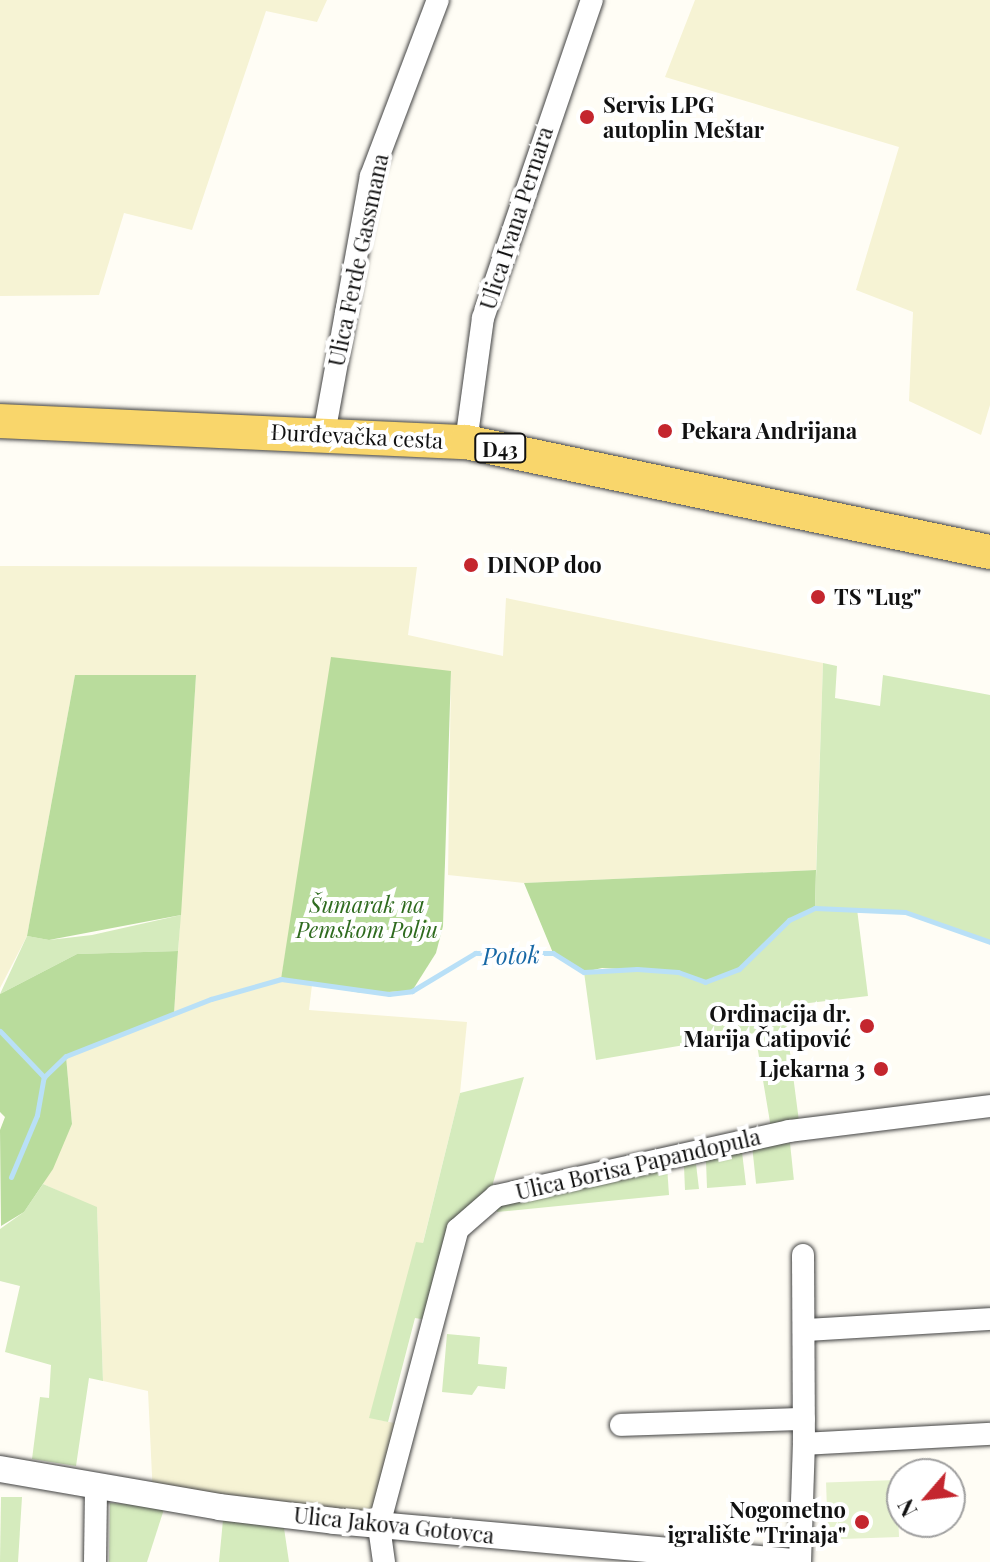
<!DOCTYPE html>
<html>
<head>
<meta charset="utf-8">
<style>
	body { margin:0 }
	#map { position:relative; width:990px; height:1562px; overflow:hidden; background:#fffdf5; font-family:"Playfair Display",serif }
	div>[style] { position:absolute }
	.farmland>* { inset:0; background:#f6f3d4 }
	.green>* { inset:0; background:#d5ebbd; transform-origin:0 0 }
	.forest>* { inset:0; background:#b9dc9c }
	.pitch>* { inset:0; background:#e6f2cf; transform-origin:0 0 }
	.stream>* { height:5px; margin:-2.5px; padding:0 2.5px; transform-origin:2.5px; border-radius:2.5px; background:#b9e0f7 }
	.roads { filter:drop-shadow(0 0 2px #444) drop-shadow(0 0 2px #444) }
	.minor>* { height:22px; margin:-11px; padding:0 11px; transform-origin:11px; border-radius:11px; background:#fff }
	.tertiary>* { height:26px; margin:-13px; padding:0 13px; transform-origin:13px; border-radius:13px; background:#fff }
	.primary>* { height:34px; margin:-17px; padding:0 17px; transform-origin:17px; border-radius:17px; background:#f9d66b }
	.dots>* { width:22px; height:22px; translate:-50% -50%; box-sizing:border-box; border:4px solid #fff; border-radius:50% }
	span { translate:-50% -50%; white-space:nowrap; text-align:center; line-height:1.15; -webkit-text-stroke:8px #fff; paint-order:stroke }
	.shield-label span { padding:2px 6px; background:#fff; border:2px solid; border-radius:6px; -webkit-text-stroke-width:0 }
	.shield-label { font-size:20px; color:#111; font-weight:700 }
	.poi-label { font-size:22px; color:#111; font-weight:700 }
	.left { translate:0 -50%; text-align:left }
	.right { translate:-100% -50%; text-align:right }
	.street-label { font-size:22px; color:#111 }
	.park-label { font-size:22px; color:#2f6b1f; font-style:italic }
	.water-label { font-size:24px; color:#1768a6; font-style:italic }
	.north { position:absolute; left:886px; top:1458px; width:80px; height:80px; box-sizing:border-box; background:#fff; border:2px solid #a0a0a0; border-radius:50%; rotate:242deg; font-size:22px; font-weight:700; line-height:32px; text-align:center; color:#111 }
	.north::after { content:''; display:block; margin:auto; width:28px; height:36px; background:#c4262e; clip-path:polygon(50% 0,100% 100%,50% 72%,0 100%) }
</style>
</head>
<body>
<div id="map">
	<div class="farmland">
		<div style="clip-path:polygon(0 0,327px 0,317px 22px,266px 11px,192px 230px,124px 213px,99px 295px,0 296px)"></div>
		<div style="clip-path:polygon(695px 0,990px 0,990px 405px,981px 435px,909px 401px,913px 312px,856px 290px,899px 147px,665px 77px)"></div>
		<div style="clip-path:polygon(0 566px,417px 567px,408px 635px,503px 656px,506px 598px,823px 663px,816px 870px,524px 883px,448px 875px,451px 672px,300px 868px,281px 979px,312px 985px,309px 1010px,467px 1022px,460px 1093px,379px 1420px,405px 1425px,379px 1525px,153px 1497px,148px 1391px,103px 1381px,97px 1208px,43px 1184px,72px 1124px,66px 1056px,174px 1014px,196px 675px,75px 675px,27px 936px,0 988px)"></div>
	</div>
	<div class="green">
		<div style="clip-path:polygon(823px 663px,837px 666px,835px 698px,880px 706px,883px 675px,990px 695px,990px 942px,905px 912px,857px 909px,868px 996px,784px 1006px,800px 1129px,772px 1134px,755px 1033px,596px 1060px,584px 972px,739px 969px,789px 920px,815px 908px)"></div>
		<div style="clip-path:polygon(181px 915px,178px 951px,77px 954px,0 994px,27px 936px,49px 940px,92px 935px)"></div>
		<div style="clip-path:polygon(524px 1077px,493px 1183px,496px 1196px,458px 1229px,433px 1321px,415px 1318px,388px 1422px,369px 1418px,416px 1242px,423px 1243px,460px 1093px)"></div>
		<div style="left:790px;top:1143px;width:37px;height:38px;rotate:84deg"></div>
		<div style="clip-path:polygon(742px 1152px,746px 1185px,707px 1188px,706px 1161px)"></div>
		<div style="clip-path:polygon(696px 1164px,699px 1189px,685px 1190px,684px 1166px)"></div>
		<div style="clip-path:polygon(667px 1166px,669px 1195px,497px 1212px,497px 1202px)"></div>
		<div style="clip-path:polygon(43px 1184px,97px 1207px,103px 1381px,89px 1378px,76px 1466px,32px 1459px,40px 1397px,49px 1398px,51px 1365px,5px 1352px,20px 1286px,0 1281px,0 1229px,24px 1212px)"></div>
		<div style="clip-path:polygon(447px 1334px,480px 1337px,478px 1364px,507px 1367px,505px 1389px,478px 1386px,472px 1395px,442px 1392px)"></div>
		<div style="clip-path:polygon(1px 1497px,22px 1497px,18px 1562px,0 1562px)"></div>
		<div style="clip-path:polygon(110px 1503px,165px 1506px,147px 1562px,109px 1562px)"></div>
		<div style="clip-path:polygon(223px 1520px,284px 1528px,289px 1562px,219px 1562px)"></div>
	</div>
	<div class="forest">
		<div style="clip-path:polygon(331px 657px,451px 671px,443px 926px,436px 953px,412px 991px,362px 993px,281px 979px)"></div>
		<div style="clip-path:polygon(75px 675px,196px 675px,181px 915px,49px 940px,27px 936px)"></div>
		<div style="clip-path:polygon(816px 870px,815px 908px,789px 920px,739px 969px,705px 982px,678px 972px,602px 968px,584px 972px,574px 967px,553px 953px,524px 883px)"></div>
		<div style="clip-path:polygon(178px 951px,174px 1014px,66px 1056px,72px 1124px,53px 1169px,24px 1212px,1px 1226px,0 1130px,5px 1117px,0 1112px,0 994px,77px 954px)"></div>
	</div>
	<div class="pitch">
		<div style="left:897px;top:1480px;width:57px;height:71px;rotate:88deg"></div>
	</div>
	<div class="stream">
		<div style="left:0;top:1031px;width:64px;rotate:46.3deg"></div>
		<div style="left:44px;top:1077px;width:30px;rotate:-44deg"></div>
		<div style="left:66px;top:1056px;width:156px;rotate:-21.5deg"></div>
		<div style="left:211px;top:999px;width:73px;rotate:-15.9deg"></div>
		<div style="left:281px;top:979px;width:109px;rotate:7.9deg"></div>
		<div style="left:389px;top:994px;width:23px;rotate:-7deg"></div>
		<div style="left:412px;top:991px;width:74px;rotate:-31.1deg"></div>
		<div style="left:475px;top:953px;width:78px"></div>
		<div style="left:553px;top:953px;width:36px;rotate:32deg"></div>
		<div style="left:584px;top:972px;width:53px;rotate:-3.2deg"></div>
		<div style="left:637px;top:969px;width:41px;rotate:4.2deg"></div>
		<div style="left:678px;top:972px;width:29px;rotate:20deg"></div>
		<div style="left:705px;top:982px;width:36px;rotate:-21deg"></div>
		<div style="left:739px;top:969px;width:70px;rotate:-44.4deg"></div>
		<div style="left:789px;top:920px;width:29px;rotate:-25deg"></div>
		<div style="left:815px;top:908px;width:90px;rotate:2.5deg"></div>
		<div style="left:905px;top:912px;width:90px;rotate:19.4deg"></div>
		<div style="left:11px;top:1177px;width:67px;rotate:-67.2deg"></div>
		<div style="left:37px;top:1115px;width:39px;rotate:-80deg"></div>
	</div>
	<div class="roads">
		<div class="minor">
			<div style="left:324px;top:434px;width:262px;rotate:-79.7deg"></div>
			<div style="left:371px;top:176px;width:188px;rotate:-69.2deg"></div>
			<div style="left:466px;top:442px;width:125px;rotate:-82.2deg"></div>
			<div style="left:483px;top:318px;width:336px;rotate:-71.1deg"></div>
			<div style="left:803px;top:1255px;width:189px;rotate:89.7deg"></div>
			<div style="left:805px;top:1330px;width:185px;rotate:-3.4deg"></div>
			<div style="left:621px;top:1425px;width:183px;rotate:-1.9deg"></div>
			<div style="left:95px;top:1562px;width:75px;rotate:-89.2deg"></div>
			<div style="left:384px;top:1562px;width:37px;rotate:-98deg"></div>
			<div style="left:379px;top:1525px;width:306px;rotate:-75.1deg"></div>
			<div style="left:458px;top:1229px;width:50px;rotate:-41deg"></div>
			<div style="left:496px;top:1196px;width:300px;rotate:-12.5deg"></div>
			<div style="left:789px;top:1131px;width:203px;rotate:-7.1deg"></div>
			<div style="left:800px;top:1562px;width:118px;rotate:-88.1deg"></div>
			<div style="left:804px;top:1444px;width:186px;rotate:-3.1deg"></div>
		</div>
		<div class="tertiary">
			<div style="left:0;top:1469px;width:222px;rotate:9.8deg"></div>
			<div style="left:219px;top:1507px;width:116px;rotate:6.9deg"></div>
			<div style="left:334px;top:1521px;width:459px;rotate:5.1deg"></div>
		</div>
		<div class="primary">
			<div style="left:0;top:421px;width:466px;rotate:2.6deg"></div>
			<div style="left:466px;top:442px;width:535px;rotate:11.86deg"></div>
		</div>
	</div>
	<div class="dots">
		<div style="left:587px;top:117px;background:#c4262e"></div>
		<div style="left:665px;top:431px;background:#c4262e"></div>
		<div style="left:471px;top:565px;background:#c4262e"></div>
		<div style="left:818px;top:597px;background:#c4262e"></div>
		<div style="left:867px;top:1026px;background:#c4262e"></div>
		<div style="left:881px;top:1069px;background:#c4262e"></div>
		<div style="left:862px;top:1522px;background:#c4262e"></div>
	</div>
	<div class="shield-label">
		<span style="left:500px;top:448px">D43</span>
	</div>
	<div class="poi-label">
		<span class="left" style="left:603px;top:117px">Servis LPG<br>autoplin Meštar</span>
		<span class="left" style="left:681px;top:431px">Pekara Andrijana</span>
		<span class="left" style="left:487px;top:565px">DINOP doo</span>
		<span class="left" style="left:834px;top:597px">TS "Lug"</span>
		<span class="right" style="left:851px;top:1026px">Ordinacija dr.<br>Marija Čatipović</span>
		<span class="right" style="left:865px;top:1069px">Ljekarna 3</span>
		<span class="right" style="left:846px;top:1522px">Nogometno<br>igralište "Trinaja"</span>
	</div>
	<div class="street-label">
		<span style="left:516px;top:218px;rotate:-72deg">Ulica Ivana Pernara</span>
		<span style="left:358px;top:260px;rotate:-78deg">Ulica Ferde Gassmana</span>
		<span style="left:357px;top:436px;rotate:3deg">Đurđevačka cesta</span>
		<span style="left:638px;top:1164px;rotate:-13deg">Ulica Borisa Papandopula</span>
		<span style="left:394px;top:1525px;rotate:6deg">Ulica Jakova Gotovca</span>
	</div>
	<div class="park-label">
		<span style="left:367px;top:917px">Šumarak na<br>Pemskom Polju</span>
	</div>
	<div class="water-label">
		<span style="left:511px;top:955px;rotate:-2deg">Potok</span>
	</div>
	<div class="north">N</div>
</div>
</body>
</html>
